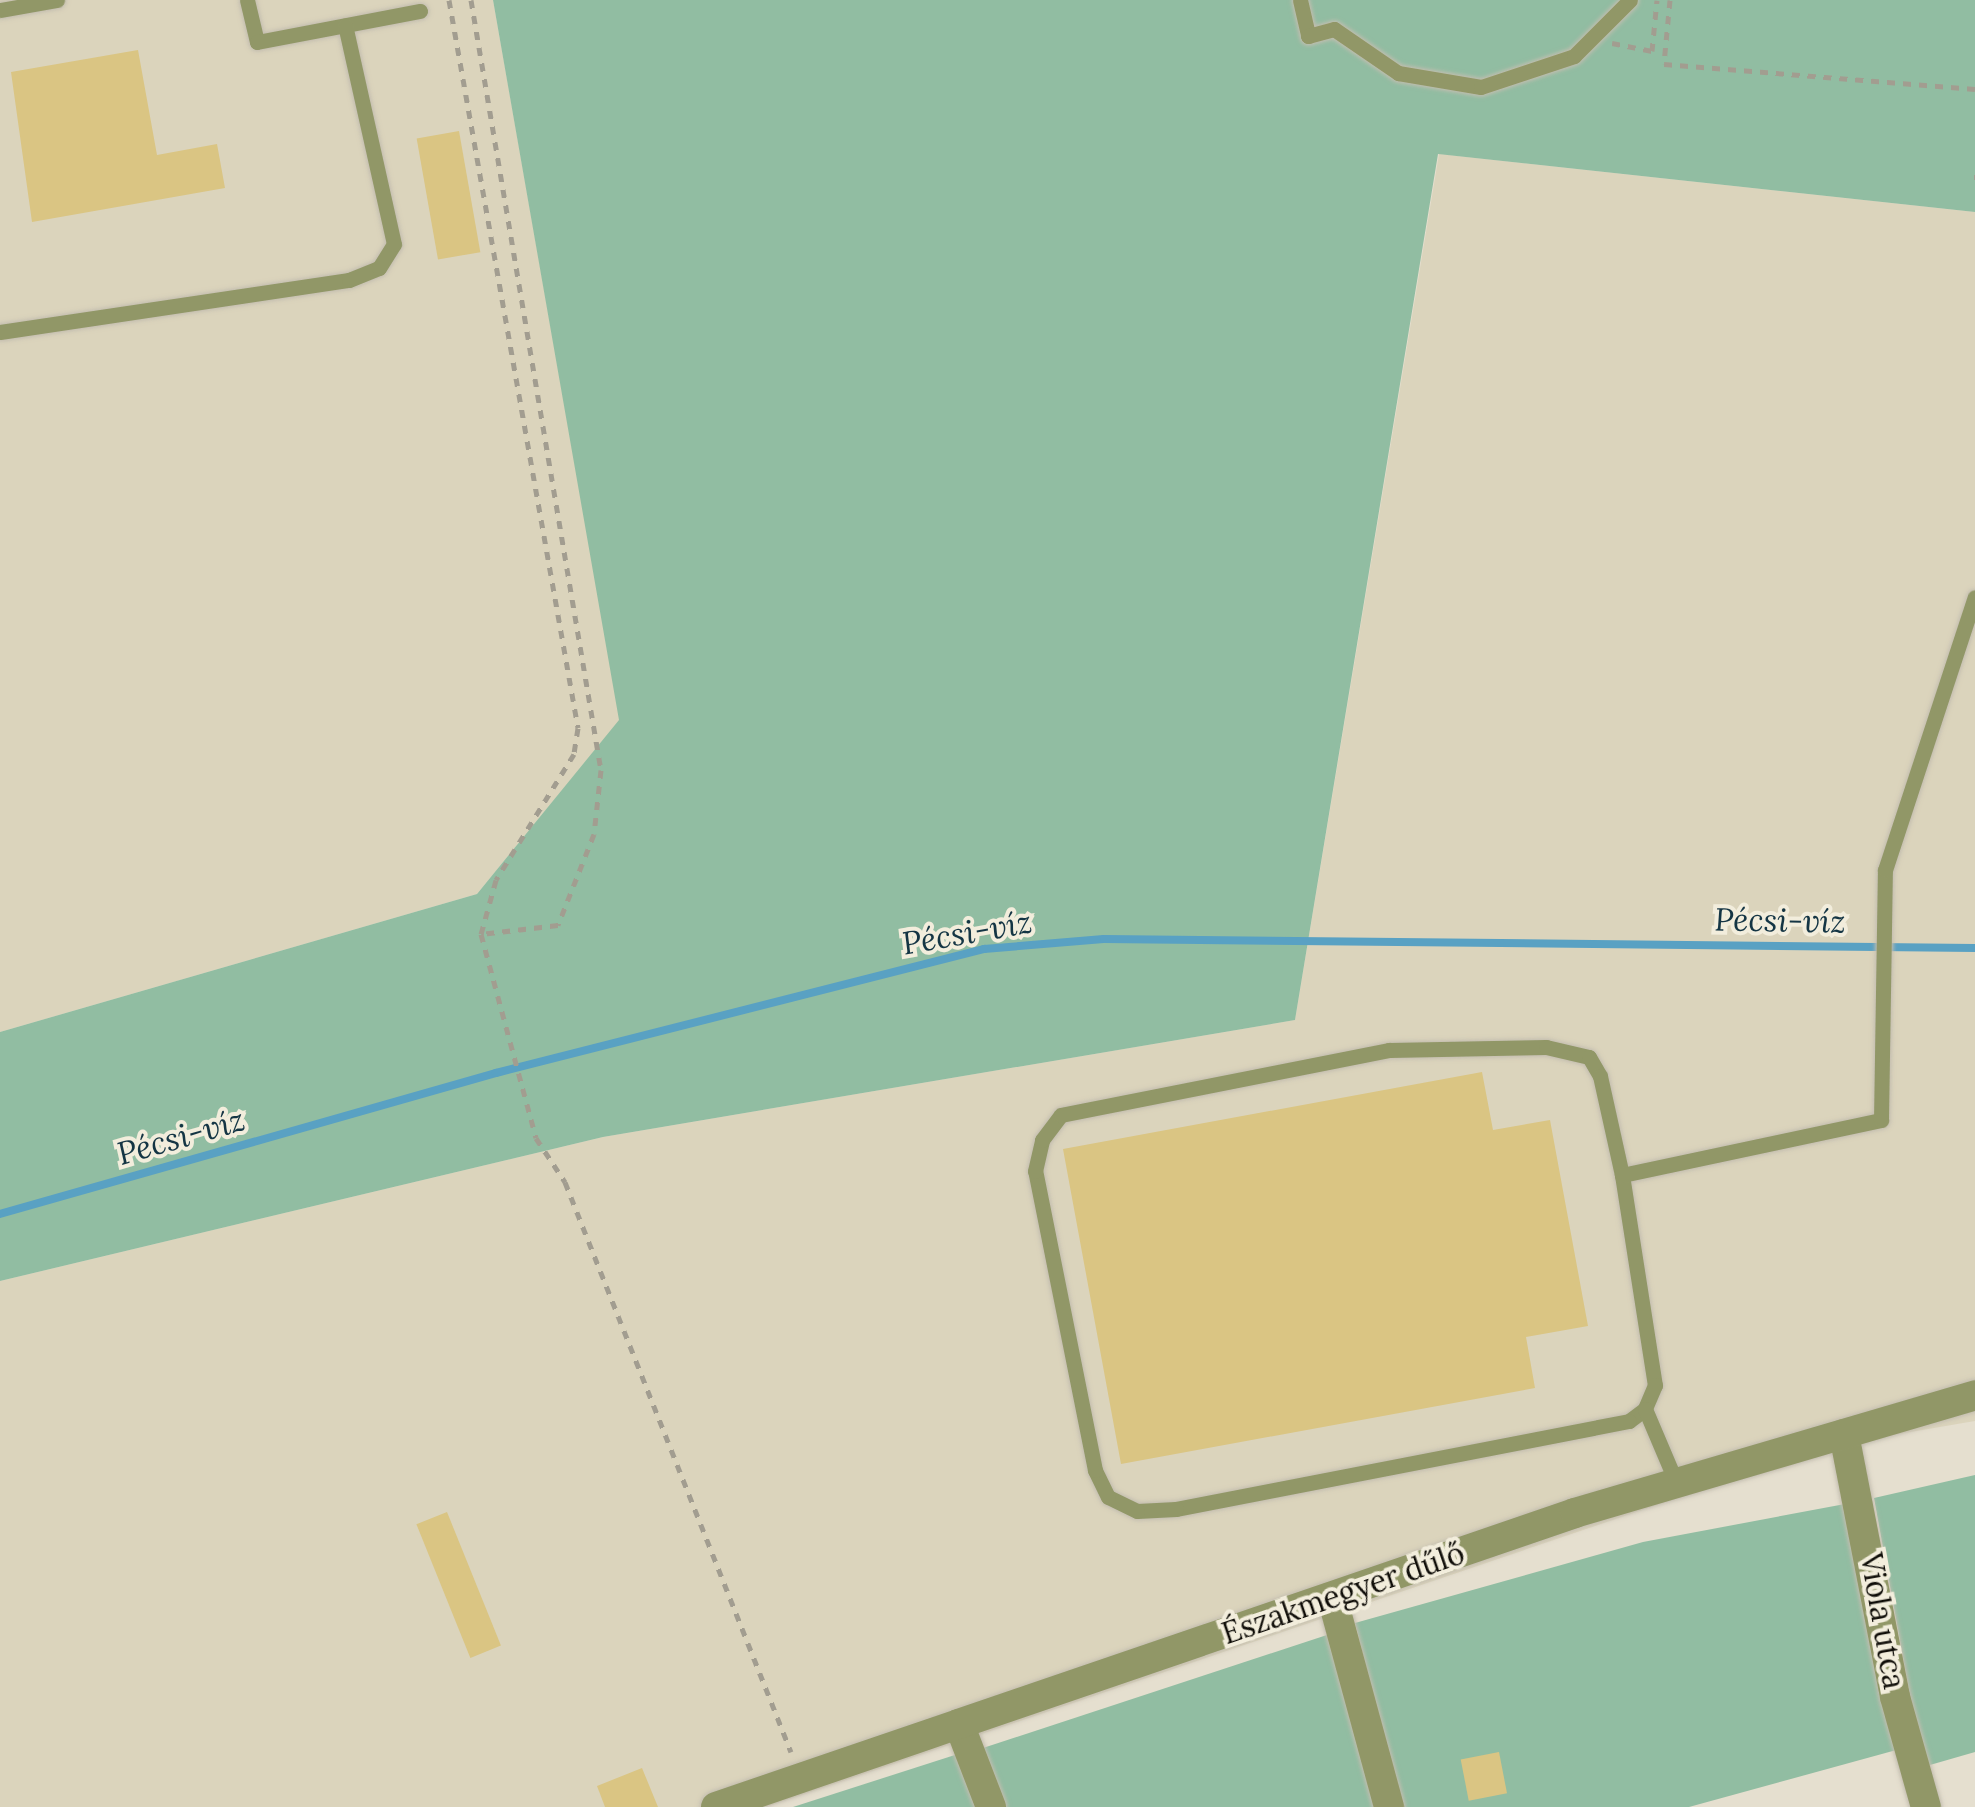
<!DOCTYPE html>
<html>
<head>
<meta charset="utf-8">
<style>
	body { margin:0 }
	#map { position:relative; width:1975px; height:1807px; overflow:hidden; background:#e5dfcf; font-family:Lora,serif }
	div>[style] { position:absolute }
	.built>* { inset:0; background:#dbd4bc }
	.green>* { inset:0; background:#91bda2 }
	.stream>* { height:8px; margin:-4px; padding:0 4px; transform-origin:4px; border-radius:4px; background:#59a1c3 }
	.building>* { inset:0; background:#dac583; transform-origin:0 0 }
	.path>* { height:5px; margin-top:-2.5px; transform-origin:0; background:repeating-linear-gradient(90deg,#a29d90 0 8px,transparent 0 16px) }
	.roads { filter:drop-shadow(0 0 2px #c3bdaf) drop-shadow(0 0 2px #c3bdaf) }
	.lane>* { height:15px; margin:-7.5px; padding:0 7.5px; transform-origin:7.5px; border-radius:7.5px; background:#919767 }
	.street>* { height:30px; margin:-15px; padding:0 15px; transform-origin:15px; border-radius:15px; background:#919767 }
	span { translate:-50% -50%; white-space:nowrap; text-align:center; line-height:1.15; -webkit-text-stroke:8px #f2eddc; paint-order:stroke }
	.street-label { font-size:30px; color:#0f0d08 }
	.water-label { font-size:32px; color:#143544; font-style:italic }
</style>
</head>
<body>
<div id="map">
	<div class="built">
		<div style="clip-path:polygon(0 0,493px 0,620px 720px,477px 894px,0 1032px)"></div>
		<div style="clip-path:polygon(1439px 154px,1975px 212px,1975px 1421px,1834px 1445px,766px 1807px,0 1807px,0 1281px,603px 1137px,1295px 1020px)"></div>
	</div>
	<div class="green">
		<div style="clip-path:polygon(493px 0,1975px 0,1975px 212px,1438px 154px,1295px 1020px,603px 1137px,0 1281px,0 1032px,477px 894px,619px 720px)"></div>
		<div style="clip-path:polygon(1975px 1475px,1975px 1752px,1923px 1767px,1874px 1498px)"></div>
		<div style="clip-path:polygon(1845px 1504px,1900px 1749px,1689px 1807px,1402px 1807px,1355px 1623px,1643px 1542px)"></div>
		<div style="clip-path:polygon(1333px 1633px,1388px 1807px,1004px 1807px,983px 1748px)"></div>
		<div style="clip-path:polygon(958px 1754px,977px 1807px,793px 1807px)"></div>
	</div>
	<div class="stream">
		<div style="left:0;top:1214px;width:516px;rotate:-15.87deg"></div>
		<div style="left:496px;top:1073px;width:504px;rotate:-14.26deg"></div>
		<div style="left:984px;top:949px;width:120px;rotate:-4.8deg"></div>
		<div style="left:1104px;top:939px;width:871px;rotate:0.59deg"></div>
	</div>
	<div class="building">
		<div style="clip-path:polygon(138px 50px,157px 155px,217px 144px,225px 188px,32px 222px,11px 72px)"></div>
		<div style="left:459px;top:131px;width:123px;height:43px;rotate:80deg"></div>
		<div style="clip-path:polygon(1482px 1072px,1493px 1130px,1550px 1120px,1588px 1326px,1526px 1337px,1535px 1388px,1121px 1464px,1063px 1149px)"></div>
		<div style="left:447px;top:1512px;width:144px;height:33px;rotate:68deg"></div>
		<div style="left:1499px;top:1752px;width:42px;height:39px;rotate:79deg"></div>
		<div style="clip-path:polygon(642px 1768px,658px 1807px,605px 1807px,597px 1786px)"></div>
	</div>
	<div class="path">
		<div style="left:449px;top:0;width:739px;rotate:79.95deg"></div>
		<div style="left:578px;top:728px;width:26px;rotate:99deg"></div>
		<div style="left:574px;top:754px;width:148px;rotate:121.8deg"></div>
		<div style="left:496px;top:880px;width:56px;rotate:105.5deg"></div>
		<div style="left:481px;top:934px;width:211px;rotate:74.9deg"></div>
		<div style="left:536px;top:1138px;width:53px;rotate:56.6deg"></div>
		<div style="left:565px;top:1182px;width:613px;rotate:68.37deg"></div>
		<div style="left:471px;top:0;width:781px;rotate:80.42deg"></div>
		<div style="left:601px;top:770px;width:64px;rotate:96.2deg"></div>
		<div style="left:594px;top:834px;width:98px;rotate:111.6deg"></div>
		<div style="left:558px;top:925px;width:78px;rotate:173.3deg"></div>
		<div style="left:1670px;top:0;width:64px;rotate:95.4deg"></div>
		<div style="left:1664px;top:64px;width:312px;rotate:4.6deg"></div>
		<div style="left:1612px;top:43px;width:41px;rotate:11.3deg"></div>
		<div style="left:1652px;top:51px;width:51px;rotate:-84.4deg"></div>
		<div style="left:1974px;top:177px;width:1px"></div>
	</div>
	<div class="roads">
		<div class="lane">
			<div style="left:247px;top:0;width:43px;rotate:76.6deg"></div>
			<div style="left:257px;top:42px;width:166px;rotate:-10.8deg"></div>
			<div style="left:1300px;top:0;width:37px;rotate:77deg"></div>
			<div style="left:1308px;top:36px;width:27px;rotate:-15deg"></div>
			<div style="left:1334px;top:29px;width:78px;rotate:34.5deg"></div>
			<div style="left:1398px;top:73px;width:84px;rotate:9.6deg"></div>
			<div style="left:1481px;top:87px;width:98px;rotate:-18.4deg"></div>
			<div style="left:1574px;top:56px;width:79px;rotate:-45deg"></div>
			<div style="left:0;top:10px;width:58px;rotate:-10deg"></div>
			<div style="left:0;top:332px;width:353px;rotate:-8.5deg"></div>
			<div style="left:349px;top:280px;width:32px;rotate:-22deg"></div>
			<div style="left:379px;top:268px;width:28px;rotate:-58deg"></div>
			<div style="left:394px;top:244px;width:224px;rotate:-102.6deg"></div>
			<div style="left:1622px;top:1175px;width:213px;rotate:81.1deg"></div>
			<div style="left:1655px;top:1385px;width:26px;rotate:113deg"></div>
			<div style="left:1645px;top:1409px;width:20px;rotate:143deg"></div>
			<div style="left:1629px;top:1421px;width:461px;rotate:169deg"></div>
			<div style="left:1176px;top:1509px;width:39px;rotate:177deg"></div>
			<div style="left:1137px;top:1511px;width:32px;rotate:-154deg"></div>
			<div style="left:1108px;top:1497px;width:30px;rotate:-116deg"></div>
			<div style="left:1095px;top:1470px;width:305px;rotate:-101.3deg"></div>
			<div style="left:1035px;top:1171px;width:32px;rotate:-77deg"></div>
			<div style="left:1042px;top:1140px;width:31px;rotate:-53deg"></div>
			<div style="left:1061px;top:1115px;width:334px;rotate:-11.2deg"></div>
			<div style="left:1389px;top:1050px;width:157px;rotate:-1.1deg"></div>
			<div style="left:1546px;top:1047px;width:44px;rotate:13.1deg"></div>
			<div style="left:1589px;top:1057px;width:22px;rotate:60deg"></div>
			<div style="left:1600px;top:1076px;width:101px;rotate:77.5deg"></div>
			<div style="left:1622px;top:1175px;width:265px;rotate:-12deg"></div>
			<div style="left:1881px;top:1120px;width:250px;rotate:-89.1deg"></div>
			<div style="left:1885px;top:870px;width:287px;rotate:-71.8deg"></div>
			<div style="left:1645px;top:1409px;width:79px;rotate:67deg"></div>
		</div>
		<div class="street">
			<div style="left:1844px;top:1434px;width:268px;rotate:79deg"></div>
			<div style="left:1895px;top:1697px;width:114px;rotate:74.3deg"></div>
			<div style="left:1332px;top:1597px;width:218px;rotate:74.8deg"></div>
			<div style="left:959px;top:1724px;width:89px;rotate:68.9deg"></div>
			<div style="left:716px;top:1807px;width:908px;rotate:-18.89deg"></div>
			<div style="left:1575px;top:1513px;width:417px;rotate:-16.4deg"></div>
		</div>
	</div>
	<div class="street-label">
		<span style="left:1343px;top:1593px;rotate:-19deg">Északmegyer dűlő</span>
		<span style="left:1883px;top:1621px;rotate:80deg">Viola utca</span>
	</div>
	<div class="water-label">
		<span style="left:1780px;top:921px;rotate:1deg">Pécsi-víz</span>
		<span style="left:967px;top:933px;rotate:-10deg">Pécsi-víz</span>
		<span style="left:181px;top:1137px;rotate:-16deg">Pécsi-víz</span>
	</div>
</div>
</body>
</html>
